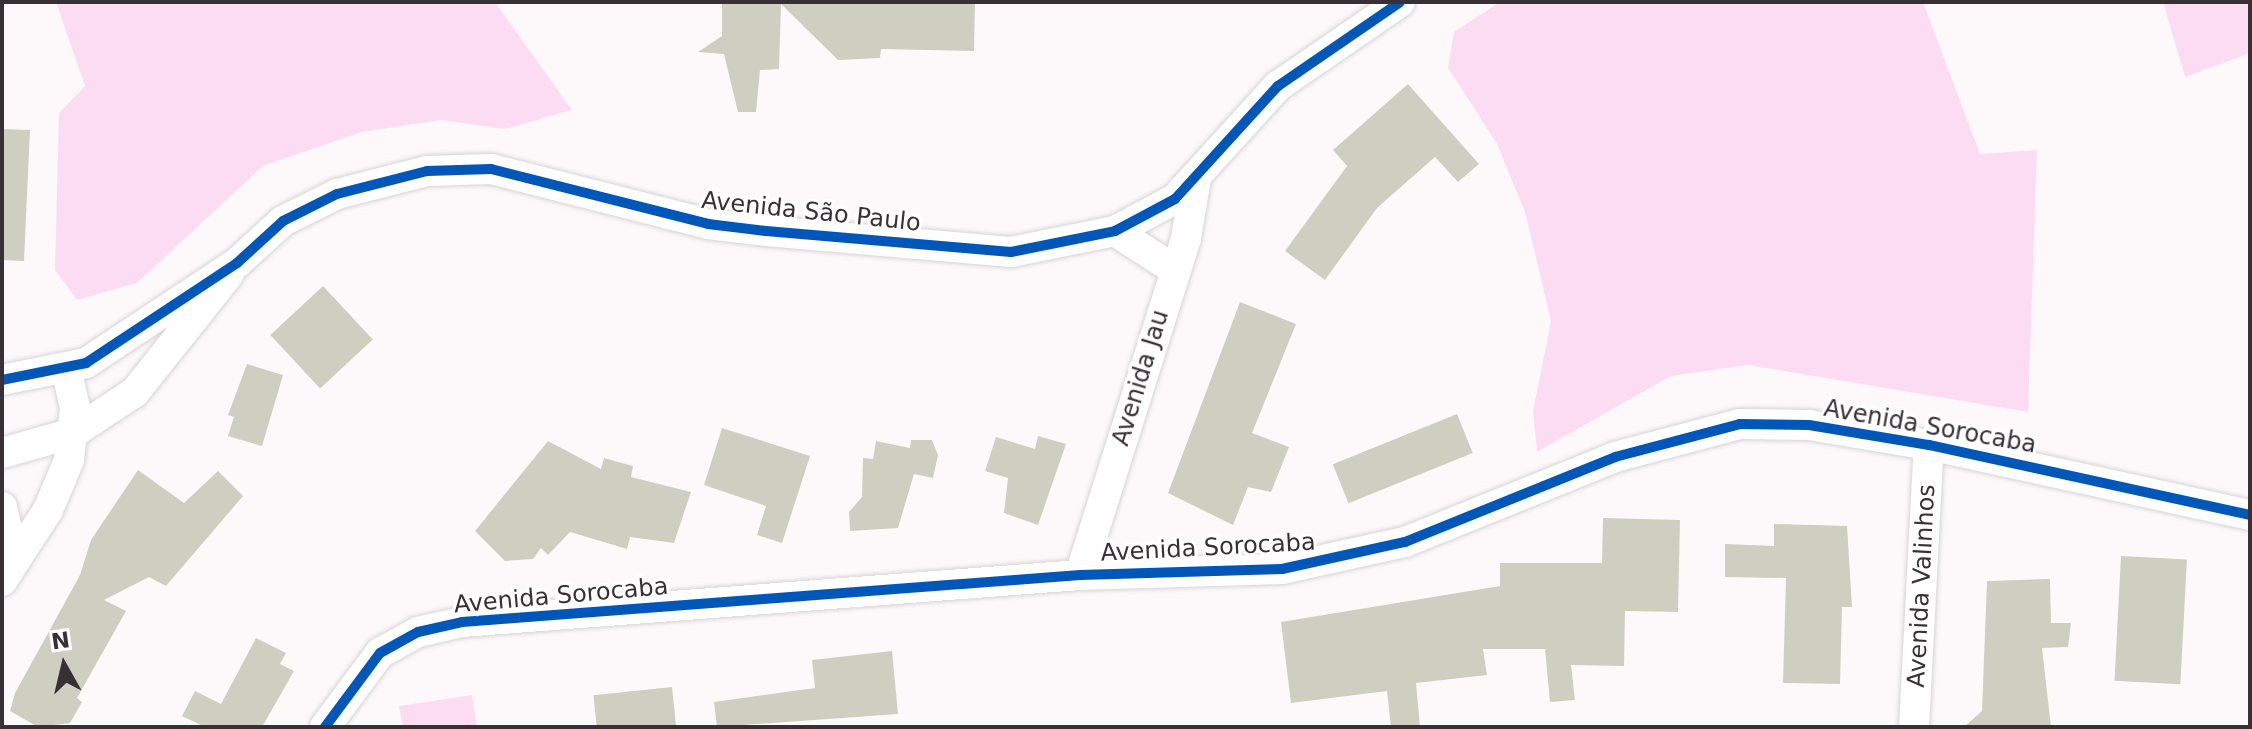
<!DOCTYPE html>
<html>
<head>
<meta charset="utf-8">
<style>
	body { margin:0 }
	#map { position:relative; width:2252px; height:729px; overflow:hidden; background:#fdf9fb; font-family:"DejaVu Sans",sans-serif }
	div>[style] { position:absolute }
	.green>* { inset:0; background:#fcdcf2 }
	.building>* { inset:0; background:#cfcfc1; transform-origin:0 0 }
	.roads { filter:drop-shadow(0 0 2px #d8d3d6) drop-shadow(0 0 2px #d8d3d6) }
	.minor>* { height:30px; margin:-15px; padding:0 15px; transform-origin:15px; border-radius:15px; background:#fffefe }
	.cycleway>* { height:10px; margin:-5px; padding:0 5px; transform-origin:5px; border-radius:5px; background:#0057b8 }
	span { translate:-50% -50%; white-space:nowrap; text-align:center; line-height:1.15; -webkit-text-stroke:6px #fff; paint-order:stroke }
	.street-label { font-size:24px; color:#373135 }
	.frame { position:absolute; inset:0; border:4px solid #373135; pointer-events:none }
	.north { position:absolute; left:24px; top:625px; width:80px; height:80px; -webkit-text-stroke:6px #fff; paint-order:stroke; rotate:352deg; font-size:22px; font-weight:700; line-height:32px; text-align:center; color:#373135 }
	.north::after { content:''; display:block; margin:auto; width:28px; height:36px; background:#373135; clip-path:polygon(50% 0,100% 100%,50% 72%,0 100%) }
</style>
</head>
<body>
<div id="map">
	<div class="green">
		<div style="clip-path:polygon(56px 2px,495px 2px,572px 110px,505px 129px,441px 120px,362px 132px,263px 166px,137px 283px,77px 300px,55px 270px,59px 113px,85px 86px)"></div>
		<div style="clip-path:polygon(1500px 2px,1923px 2px,1980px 154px,2037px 150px,2028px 412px,1748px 365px,1671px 376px,1537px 452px,1533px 411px,1551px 321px,1525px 212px,1496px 142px,1448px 68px,1454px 32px)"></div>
		<div style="clip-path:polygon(2163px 2px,2250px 2px,2250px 53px,2185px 77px)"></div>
		<div style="clip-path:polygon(472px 695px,477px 727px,403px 727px,399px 706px)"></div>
	</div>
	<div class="building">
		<div style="clip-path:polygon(722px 2px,975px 2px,974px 51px,881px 49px,880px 58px,838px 60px,781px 4px,779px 69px,760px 70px,756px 112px,738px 112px,724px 54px,698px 52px,722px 36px)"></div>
		<div style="clip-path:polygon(1408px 84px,1479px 164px,1458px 182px,1435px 157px,1377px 208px,1325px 280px,1285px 251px,1347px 166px,1333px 150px)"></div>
		<div style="clip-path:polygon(2px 129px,30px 130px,24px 261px,2px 260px)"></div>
		<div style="left:323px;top:286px;width:73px;height:72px;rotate:47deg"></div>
		<div style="clip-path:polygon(1240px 302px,1296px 324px,1252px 433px,1289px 447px,1271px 492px,1248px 487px,1233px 525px,1168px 493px)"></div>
		<div style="clip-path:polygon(247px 364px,283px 375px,262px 446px,228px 436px,234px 417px,228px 415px)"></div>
		<div style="left:1457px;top:414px;width:42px;height:134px;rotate:68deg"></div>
		<div style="clip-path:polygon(722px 428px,810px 456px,782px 543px,757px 535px,766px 506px,704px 485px)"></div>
		<div style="clip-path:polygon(1038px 436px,1066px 444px,1038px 525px,1004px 513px,1008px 478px,985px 471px,996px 437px,1035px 449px)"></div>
		<div style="clip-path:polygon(911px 440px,932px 440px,938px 455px,933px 478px,914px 474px,898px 528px,850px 531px,849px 512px,862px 497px,863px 458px,873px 459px,876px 441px,910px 448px)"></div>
		<div style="clip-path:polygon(548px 441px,601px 469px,604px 458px,633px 466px,631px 477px,691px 492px,674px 543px,630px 537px,627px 549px,570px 532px,548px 555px,541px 548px,533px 559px,505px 561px,475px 531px)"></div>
		<div style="clip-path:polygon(138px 470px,184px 503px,218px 471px,243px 496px,166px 586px,149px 577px,104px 600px,126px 611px,77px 698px,82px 702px,70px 723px,38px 727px,10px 711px,15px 693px,80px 575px,91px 540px)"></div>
		<div style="clip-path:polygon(1603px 518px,1680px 520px,1678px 612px,1625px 611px,1624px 666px,1571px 665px,1575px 700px,1550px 702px,1545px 649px,1483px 649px,1487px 675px,1416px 683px,1420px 727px,1391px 727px,1387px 691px,1291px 703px,1281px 622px,1500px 586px,1500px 563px,1602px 563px)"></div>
		<div style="clip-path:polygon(1774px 524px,1847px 526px,1852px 607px,1842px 607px,1840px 684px,1783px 683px,1786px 578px,1725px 577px,1725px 544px,1774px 546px)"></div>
		<div style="left:2121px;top:556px;width:66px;height:125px;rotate:3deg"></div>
		<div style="clip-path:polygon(2050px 579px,2051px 623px,2071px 623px,2068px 647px,2042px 648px,2051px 727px,1964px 727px,1982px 711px,1987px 581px)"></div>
		<div style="clip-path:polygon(256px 638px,286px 653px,280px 664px,294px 671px,262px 727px,205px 727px,182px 716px,195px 691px,221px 704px)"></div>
		<div style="clip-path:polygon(892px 651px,898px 714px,717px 727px,714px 702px,815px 688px,812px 660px)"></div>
		<div style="left:672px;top:687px;width:40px;height:79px;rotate:84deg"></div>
	</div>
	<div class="roads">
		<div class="minor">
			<div style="left:1115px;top:231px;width:72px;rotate:33deg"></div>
			<div style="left:2px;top:380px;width:86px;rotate:-11.4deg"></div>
			<div style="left:86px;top:363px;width:181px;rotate:-33.5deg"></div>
			<div style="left:237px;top:263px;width:62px;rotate:-42.4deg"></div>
			<div style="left:283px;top:221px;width:60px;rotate:-26.6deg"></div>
			<div style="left:337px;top:194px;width:93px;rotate:-14.3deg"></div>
			<div style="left:427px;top:171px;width:64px;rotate:-1.8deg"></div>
			<div style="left:491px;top:169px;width:224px;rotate:14.2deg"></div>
			<div style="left:708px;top:224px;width:58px;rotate:6.9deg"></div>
			<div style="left:766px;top:231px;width:246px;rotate:4.9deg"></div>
			<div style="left:1011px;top:252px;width:106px;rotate:-11.4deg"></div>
			<div style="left:1115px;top:231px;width:68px;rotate:-28.1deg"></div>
			<div style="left:1175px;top:199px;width:153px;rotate:-47.7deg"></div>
			<div style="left:1278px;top:86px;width:148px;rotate:-34.5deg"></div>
			<div style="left:2px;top:453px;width:74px;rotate:-15.7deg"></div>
			<div style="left:73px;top:433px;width:74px;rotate:-33.5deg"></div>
			<div style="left:135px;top:392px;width:151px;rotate:-51.5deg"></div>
			<div style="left:2px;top:507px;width:53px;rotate:77deg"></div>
			<div style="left:1080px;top:575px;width:353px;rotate:-72.5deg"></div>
			<div style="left:1186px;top:238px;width:61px;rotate:-80.5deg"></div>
			<div style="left:2px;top:581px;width:85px;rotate:-57.1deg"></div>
			<div style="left:48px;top:510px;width:54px;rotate:-67.2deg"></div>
			<div style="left:69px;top:460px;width:52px;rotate:-83.4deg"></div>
			<div style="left:75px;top:408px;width:41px;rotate:-102.7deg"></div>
			<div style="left:325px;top:727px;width:92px;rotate:-53.4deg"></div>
			<div style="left:380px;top:653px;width:43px;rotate:-28.9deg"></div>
			<div style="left:418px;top:632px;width:45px;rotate:-12.8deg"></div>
			<div style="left:462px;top:622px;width:620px;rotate:-4.35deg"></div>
			<div style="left:1080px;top:575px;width:202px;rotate:-1.7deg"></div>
			<div style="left:1282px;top:569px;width:126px;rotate:-12.4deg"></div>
			<div style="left:1405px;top:542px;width:227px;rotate:-22deg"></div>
			<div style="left:1615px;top:457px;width:129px;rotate:-14.8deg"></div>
			<div style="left:1740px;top:424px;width:69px;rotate:0.8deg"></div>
			<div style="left:1809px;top:425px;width:122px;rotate:9.5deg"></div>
			<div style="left:1929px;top:445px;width:329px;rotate:12.3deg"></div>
			<div style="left:1914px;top:727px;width:282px;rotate:-87deg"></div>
		</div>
	</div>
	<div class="cycleway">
		<div style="left:2px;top:380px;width:86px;rotate:-11.4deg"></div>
		<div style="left:86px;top:363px;width:181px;rotate:-33.5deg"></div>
		<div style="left:237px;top:263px;width:62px;rotate:-42.4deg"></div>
		<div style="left:283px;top:221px;width:60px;rotate:-26.6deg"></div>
		<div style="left:337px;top:194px;width:93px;rotate:-14.3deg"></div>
		<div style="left:427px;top:171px;width:64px;rotate:-1.8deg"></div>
		<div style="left:491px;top:169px;width:224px;rotate:14.2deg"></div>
		<div style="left:708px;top:224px;width:58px;rotate:6.9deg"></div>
		<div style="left:766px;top:231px;width:246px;rotate:4.9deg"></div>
		<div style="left:1011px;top:252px;width:106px;rotate:-11.4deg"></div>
		<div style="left:1115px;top:231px;width:68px;rotate:-28.1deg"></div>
		<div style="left:1175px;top:199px;width:153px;rotate:-47.7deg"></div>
		<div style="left:1278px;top:86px;width:148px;rotate:-34.5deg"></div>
		<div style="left:325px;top:727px;width:92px;rotate:-53.4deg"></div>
		<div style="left:380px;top:653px;width:43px;rotate:-28.9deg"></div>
		<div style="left:418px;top:632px;width:45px;rotate:-12.8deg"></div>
		<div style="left:462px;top:622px;width:620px;rotate:-4.35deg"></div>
		<div style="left:1080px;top:575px;width:202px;rotate:-1.7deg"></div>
		<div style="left:1282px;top:569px;width:126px;rotate:-12.4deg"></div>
		<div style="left:1405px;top:542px;width:227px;rotate:-22deg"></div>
		<div style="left:1615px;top:457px;width:129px;rotate:-14.8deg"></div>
		<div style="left:1740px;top:424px;width:69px;rotate:0.8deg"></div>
		<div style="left:1809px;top:425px;width:122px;rotate:9.5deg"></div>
		<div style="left:1929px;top:445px;width:329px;rotate:12.3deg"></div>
	</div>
	<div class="street-label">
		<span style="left:811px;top:212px;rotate:6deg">Avenida São Paulo</span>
		<span style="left:1141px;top:378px;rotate:-73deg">Avenida Jau</span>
		<span style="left:1930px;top:427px;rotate:10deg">Avenida Sorocaba</span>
		<span style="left:1208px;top:548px;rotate:-3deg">Avenida Sorocaba</span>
		<span style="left:1922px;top:586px;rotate:-87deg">Avenida Valinhos</span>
		<span style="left:561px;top:596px;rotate:-5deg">Avenida Sorocaba</span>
	</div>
	<div class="frame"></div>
	<div class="north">N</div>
</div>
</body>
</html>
